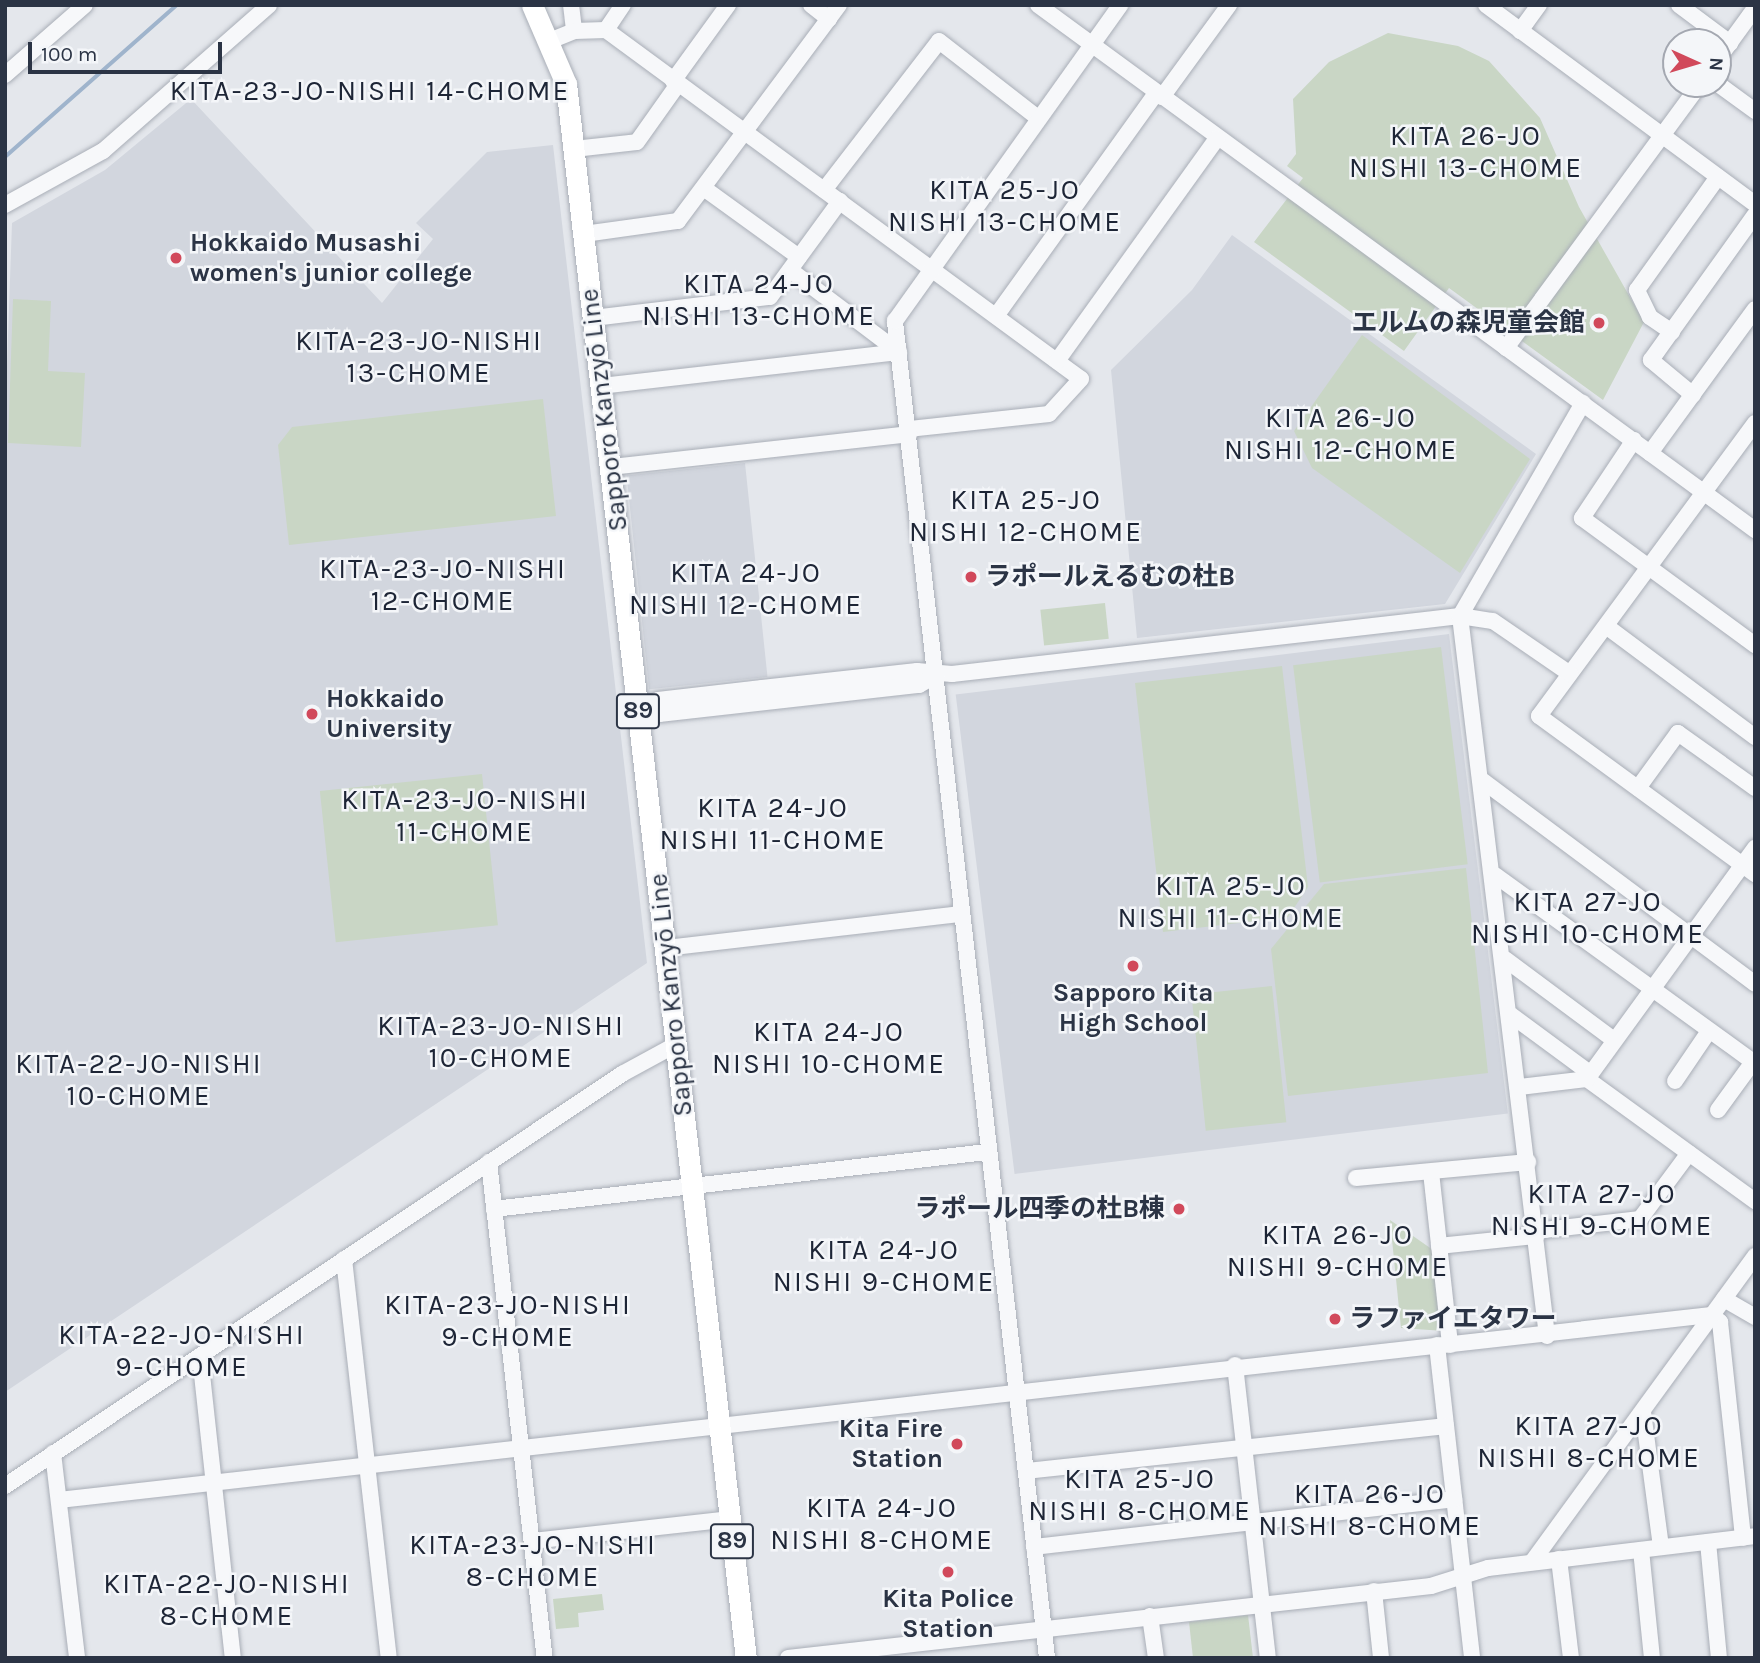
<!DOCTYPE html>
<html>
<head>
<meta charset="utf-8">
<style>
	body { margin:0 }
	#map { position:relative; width:1760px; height:1663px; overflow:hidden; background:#e4e7ec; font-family:Karla,"Noto Sans JP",sans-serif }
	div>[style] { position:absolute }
	.built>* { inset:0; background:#d2d6de; transform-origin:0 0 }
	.green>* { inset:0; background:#c9d6c5; transform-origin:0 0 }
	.stream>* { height:3.5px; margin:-1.75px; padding:0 1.75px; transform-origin:1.75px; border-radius:1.75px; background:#9fb4cc }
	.roads { filter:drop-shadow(0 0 2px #a9aeb7) drop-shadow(0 0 2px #a9aeb7) }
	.minor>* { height:16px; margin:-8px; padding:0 8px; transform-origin:8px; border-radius:8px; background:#f7f8fa }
	.major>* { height:21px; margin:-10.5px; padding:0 10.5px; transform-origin:10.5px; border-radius:10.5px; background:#fff }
	.dots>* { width:19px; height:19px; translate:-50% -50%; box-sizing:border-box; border:4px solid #f4f6f9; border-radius:50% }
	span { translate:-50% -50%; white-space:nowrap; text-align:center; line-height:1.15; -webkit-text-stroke:5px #f4f6f9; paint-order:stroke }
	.shield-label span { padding:2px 5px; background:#f4f6f9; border:2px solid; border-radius:5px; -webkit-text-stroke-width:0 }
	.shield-label { font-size:24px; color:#2b3445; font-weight:700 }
	.poi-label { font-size:26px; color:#2b3445; font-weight:700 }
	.left { translate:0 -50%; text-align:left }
	.right { translate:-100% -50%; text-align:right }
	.street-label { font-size:26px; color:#2b3445 }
	.neighbourhood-label { font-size:28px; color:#1d2536; letter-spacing:2px }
	.frame { position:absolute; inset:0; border:7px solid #2b3445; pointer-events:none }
	.north { position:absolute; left:1662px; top:28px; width:70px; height:70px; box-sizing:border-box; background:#f4f6f9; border:2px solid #a4a8b1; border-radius:50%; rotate:94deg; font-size:19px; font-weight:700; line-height:28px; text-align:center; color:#2b3445 }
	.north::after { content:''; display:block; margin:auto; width:24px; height:32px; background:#d1495b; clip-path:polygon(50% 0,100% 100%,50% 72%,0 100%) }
	.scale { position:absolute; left:28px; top:42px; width:194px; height:32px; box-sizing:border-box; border:4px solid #2b3445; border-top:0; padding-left:9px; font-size:21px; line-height:24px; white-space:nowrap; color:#2b3445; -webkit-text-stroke:5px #f4f6f9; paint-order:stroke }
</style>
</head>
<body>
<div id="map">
	<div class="built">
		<div style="clip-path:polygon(191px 99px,382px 303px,433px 239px,416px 223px,487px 152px,553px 145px,647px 963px,5px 1392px,5px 421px,12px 223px,105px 170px)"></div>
		<div style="clip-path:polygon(1232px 235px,1536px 454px,1445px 604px,1137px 638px,1111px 370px,1192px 290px)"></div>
		<div style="left:745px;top:463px;width:215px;height:119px;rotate:84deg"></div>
		<div style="left:1449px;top:634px;width:483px;height:497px;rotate:83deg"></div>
	</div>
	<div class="green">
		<div style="clip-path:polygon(1388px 33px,1458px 46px,1489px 61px,1540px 118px,1579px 207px,1644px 322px,1603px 400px,1449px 288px,1404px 351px,1254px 242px,1303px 178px,1287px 166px,1296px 154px,1293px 99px,1329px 62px)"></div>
		<div style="clip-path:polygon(13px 299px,51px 301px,48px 371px,85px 373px,81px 447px,8px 443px)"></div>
		<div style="clip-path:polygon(1362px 335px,1530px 459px,1460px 573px,1312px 468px,1294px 431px)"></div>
		<div style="clip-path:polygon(543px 399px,556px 516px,289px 545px,278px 445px,292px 427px)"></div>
		<div style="left:1105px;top:603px;width:36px;height:65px;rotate:84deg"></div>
		<div style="left:1441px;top:647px;width:219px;height:149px;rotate:83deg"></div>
		<div style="clip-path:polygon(1282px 666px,1308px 887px,1288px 917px,1163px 932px,1135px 683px)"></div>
		<div style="left:482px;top:774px;width:152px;height:163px;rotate:84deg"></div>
		<div style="clip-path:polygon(1466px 868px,1488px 1073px,1288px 1096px,1271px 949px,1324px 884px)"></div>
		<div style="left:1272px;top:986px;width:137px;height:81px;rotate:84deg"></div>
		<div style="clip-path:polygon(1390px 1220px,1436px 1252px,1444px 1331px,1401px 1328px)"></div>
		<div style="clip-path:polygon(602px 1594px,604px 1610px,578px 1613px,579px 1627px,556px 1629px,553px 1599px)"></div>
		<div style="clip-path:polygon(1248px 1615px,1253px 1658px,1193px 1658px,1189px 1622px)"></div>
	</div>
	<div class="stream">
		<div style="left:5px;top:157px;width:230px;rotate:-41.5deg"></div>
	</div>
	<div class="roads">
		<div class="minor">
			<div style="left:571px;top:5px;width:26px;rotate:83deg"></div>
			<div style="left:811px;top:5px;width:23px;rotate:38deg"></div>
			<div style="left:1038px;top:5px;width:889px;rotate:36.21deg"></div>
			<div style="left:1486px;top:5px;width:335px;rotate:36.5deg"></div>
			<div style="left:1679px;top:5px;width:64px;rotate:36.7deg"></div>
			<div style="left:606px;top:30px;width:30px;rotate:-56deg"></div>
			<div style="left:1520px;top:31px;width:32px;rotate:-54deg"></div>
			<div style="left:552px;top:40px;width:24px;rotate:-22deg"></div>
			<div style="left:574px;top:31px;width:32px;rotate:-2deg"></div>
			<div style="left:606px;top:30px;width:589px;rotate:36.31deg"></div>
			<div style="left:1081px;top:379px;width:47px;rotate:132.4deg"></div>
			<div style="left:1049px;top:414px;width:142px;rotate:173.9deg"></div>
			<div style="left:1718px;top:59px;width:63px;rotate:-54deg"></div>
			<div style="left:5px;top:75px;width:106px;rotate:-41.2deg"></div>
			<div style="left:673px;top:81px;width:94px;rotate:-54.1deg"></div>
			<div style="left:1718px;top:84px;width:46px;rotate:36.1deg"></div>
			<div style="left:1162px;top:97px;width:114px;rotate:-53.9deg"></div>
			<div style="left:574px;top:149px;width:63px;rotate:-6.3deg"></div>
			<div style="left:637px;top:142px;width:71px;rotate:-54.7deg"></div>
			<div style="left:705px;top:189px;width:116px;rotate:35.9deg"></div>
			<div style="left:824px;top:190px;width:188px;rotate:-52.3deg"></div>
			<div style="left:939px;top:41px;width:125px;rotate:37.9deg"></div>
			<div style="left:5px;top:205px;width:112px;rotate:-28.9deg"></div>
			<div style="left:103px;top:151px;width:221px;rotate:-41.3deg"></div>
			<div style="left:584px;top:234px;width:95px;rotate:-7.9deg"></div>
			<div style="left:678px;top:221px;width:269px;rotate:-53.3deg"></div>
			<div style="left:790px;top:270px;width:136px;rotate:37deg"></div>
			<div style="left:996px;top:316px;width:274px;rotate:-54.3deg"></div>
			<div style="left:593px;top:318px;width:178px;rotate:-6.8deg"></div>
			<div style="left:770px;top:297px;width:119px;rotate:-53.9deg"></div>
			<div style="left:1672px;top:332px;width:27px;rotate:-146deg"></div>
			<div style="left:1650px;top:317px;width:30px;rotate:-116deg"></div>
			<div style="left:1637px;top:290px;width:139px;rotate:-54.4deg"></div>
			<div style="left:1506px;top:348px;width:328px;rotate:-53.7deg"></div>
			<div style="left:1057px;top:361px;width:274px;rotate:-54.3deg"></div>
			<div style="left:601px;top:386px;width:300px;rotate:-6.5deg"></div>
			<div style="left:1693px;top:395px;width:55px;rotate:-140.2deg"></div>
			<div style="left:1651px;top:360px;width:178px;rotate:-54.4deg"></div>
			<div style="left:1755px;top:423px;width:364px;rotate:126.4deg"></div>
			<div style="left:1539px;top:716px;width:268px;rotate:36.2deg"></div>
			<div style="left:1634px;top:440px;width:94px;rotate:123.7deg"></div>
			<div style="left:1582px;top:518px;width:215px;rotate:36.3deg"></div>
			<div style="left:1650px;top:453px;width:178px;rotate:-53.9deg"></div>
			<div style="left:611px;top:467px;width:300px;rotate:-6.3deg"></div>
			<div style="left:1606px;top:626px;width:186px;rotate:36.7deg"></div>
			<div style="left:638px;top:709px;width:22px;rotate:-24deg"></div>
			<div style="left:658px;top:700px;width:105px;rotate:-6.6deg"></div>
			<div style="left:762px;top:688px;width:156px;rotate:-6.3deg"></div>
			<div style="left:917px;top:671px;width:35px;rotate:5deg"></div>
			<div style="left:952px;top:674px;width:511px;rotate:-6.51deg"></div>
			<div style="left:1460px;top:616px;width:246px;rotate:-60deg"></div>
			<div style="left:638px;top:709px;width:22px;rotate:13deg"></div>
			<div style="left:659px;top:714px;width:262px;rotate:-6.4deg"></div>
			<div style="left:919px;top:685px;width:20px;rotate:-30deg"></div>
			<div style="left:1483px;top:781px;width:339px;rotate:36.7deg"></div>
			<div style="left:1638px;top:788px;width:68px;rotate:-54deg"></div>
			<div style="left:1678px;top:733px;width:95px;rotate:35.5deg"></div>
			<div style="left:1495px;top:875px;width:321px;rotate:35.9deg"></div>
			<div style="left:666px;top:948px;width:298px;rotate:-6.6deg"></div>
			<div style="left:1505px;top:959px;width:136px;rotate:36.6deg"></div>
			<div style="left:1511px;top:1015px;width:99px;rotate:36.4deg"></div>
			<div style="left:1587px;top:1079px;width:208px;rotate:36deg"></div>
			<div style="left:1675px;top:1081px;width:60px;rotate:-55.8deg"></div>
			<div style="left:1519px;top:1087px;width:68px;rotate:-6.7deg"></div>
			<div style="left:1587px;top:1079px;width:286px;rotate:-54deg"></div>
			<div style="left:1718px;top:1110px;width:59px;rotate:-53.9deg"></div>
			<div style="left:489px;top:1162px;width:499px;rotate:83.6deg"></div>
			<div style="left:1431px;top:1172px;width:174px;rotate:83.7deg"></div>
			<div style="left:1356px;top:1178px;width:173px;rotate:-5.3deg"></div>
			<div style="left:494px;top:1209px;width:498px;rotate:-6.6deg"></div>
			<div style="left:1535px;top:1231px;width:106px;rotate:-6.5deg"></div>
			<div style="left:1640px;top:1219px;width:82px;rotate:-53.4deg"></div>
			<div style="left:1439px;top:1246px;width:98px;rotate:-5.9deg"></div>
			<div style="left:344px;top:1259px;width:402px;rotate:83.6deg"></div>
			<div style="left:1724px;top:1299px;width:36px;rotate:30deg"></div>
			<div style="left:1547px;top:1336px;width:725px;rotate:-96.89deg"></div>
			<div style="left:1460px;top:616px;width:33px;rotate:9deg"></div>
			<div style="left:1493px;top:621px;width:93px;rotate:34.5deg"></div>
			<div style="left:1437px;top:1345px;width:315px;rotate:83.6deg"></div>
			<div style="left:200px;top:1356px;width:304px;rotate:83.8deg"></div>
			<div style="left:1235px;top:1365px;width:295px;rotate:83.6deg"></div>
			<div style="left:1643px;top:1412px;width:136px;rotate:82.4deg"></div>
			<div style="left:53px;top:1453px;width:206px;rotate:83.3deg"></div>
			<div style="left:1026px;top:1471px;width:422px;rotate:-6.1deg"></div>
			<div style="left:5px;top:1486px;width:742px;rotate:-33.73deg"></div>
			<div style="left:622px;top:1074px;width:63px;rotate:-28.6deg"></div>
			<div style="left:59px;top:1500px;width:1663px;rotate:-6.39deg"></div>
			<div style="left:1712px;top:1315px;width:11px;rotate:41deg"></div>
			<div style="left:1720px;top:1322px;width:217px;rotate:83.9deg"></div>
			<div style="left:532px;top:1541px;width:199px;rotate:-6.3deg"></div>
			<div style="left:1708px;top:1542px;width:117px;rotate:84.6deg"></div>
			<div style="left:1034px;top:1547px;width:423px;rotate:-6.5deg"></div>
			<div style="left:1641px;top:1550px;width:109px;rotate:84.2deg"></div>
			<div style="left:1559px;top:1559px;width:100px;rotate:83.1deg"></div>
			<div style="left:1532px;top:1562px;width:379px;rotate:-53.9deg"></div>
			<div style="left:1374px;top:1591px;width:67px;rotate:84deg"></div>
			<div style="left:1150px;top:1616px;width:42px;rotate:81.9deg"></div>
			<div style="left:788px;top:1658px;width:647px;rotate:-6.39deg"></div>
			<div style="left:1431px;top:1586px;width:60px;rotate:-17.5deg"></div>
			<div style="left:1488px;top:1568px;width:269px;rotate:-6.8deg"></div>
			<div style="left:1047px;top:1658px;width:1346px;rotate:-96.49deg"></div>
			<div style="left:895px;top:321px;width:388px;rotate:-54.5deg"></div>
		</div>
		<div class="major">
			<div style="left:532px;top:5px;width:86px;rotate:66.7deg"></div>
			<div style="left:566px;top:84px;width:1584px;rotate:83.48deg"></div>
		</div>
	</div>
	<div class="dots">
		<div style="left:176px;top:258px;background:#d1495b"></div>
		<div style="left:1599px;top:323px;background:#d1495b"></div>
		<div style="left:971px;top:577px;background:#d1495b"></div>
		<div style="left:312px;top:714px;background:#d1495b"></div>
		<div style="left:1133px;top:966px;background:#d1495b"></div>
		<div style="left:1179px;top:1209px;background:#d1495b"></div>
		<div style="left:1335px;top:1319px;background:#d1495b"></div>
		<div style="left:957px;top:1444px;background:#d1495b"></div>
		<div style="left:948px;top:1572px;background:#d1495b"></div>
	</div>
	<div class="shield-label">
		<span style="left:638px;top:711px">89</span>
		<span style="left:732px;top:1541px">89</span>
	</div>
	<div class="poi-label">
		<span class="left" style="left:190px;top:258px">Hokkaido Musashi<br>women's junior college</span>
		<span class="right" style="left:1585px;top:323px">エルムの森児童会館</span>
		<span class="left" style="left:985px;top:577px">ラポールえるむの杜B</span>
		<span class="left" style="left:326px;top:714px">Hokkaido<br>University</span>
		<span style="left:1133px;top:1008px">Sapporo Kita<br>High School</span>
		<span class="right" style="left:1165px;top:1209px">ラポール四季の杜B棟</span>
		<span class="left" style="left:1349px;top:1319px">ラファイエタワー</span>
		<span class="right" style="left:943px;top:1444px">Kita Fire<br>Station</span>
		<span style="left:948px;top:1614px">Kita Police<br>Station</span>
	</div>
	<div class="street-label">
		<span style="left:604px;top:410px;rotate:-97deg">Sapporo Kanzyō Line</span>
		<span style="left:671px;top:995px;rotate:-96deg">Sapporo Kanzyō Line</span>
	</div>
	<div class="neighbourhood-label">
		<span style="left:370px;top:91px">KITA-23-JO-NISHI 14-CHOME</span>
		<span style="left:1466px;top:152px">KITA 26-JO<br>NISHI 13-CHOME</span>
		<span style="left:1005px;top:206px">KITA 25-JO<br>NISHI 13-CHOME</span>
		<span style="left:759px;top:300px">KITA 24-JO<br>NISHI 13-CHOME</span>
		<span style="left:419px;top:357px">KITA-23-JO-NISHI<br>13-CHOME</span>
		<span style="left:1341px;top:434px">KITA 26-JO<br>NISHI 12-CHOME</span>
		<span style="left:1026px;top:516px">KITA 25-JO<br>NISHI 12-CHOME</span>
		<span style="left:443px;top:585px">KITA-23-JO-NISHI<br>12-CHOME</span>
		<span style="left:746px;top:589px">KITA 24-JO<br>NISHI 12-CHOME</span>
		<span style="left:465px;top:816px">KITA-23-JO-NISHI<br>11-CHOME</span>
		<span style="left:773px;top:824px">KITA 24-JO<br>NISHI 11-CHOME</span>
		<span style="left:1231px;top:902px">KITA 25-JO<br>NISHI 11-CHOME</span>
		<span style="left:1588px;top:918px">KITA 27-JO<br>NISHI 10-CHOME</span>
		<span style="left:501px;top:1042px">KITA-23-JO-NISHI<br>10-CHOME</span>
		<span style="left:829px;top:1048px">KITA 24-JO<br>NISHI 10-CHOME</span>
		<span style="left:139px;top:1080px">KITA-22-JO-NISHI<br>10-CHOME</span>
		<span style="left:1602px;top:1210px">KITA 27-JO<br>NISHI 9-CHOME</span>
		<span style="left:1338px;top:1251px">KITA 26-JO<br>NISHI 9-CHOME</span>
		<span style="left:884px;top:1266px">KITA 24-JO<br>NISHI 9-CHOME</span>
		<span style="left:508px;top:1321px">KITA-23-JO-NISHI<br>9-CHOME</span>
		<span style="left:182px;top:1351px">KITA-22-JO-NISHI<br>9-CHOME</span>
		<span style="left:1589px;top:1442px">KITA 27-JO<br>NISHI 8-CHOME</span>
		<span style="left:1140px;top:1495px">KITA 25-JO<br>NISHI 8-CHOME</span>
		<span style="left:1370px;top:1510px">KITA 26-JO<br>NISHI 8-CHOME</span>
		<span style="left:882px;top:1524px">KITA 24-JO<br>NISHI 8-CHOME</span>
		<span style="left:533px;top:1561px">KITA-23-JO-NISHI<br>8-CHOME</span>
		<span style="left:227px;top:1600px">KITA-22-JO-NISHI<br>8-CHOME</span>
	</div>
	<div class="frame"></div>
	<div class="north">N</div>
	<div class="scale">100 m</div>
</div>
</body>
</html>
